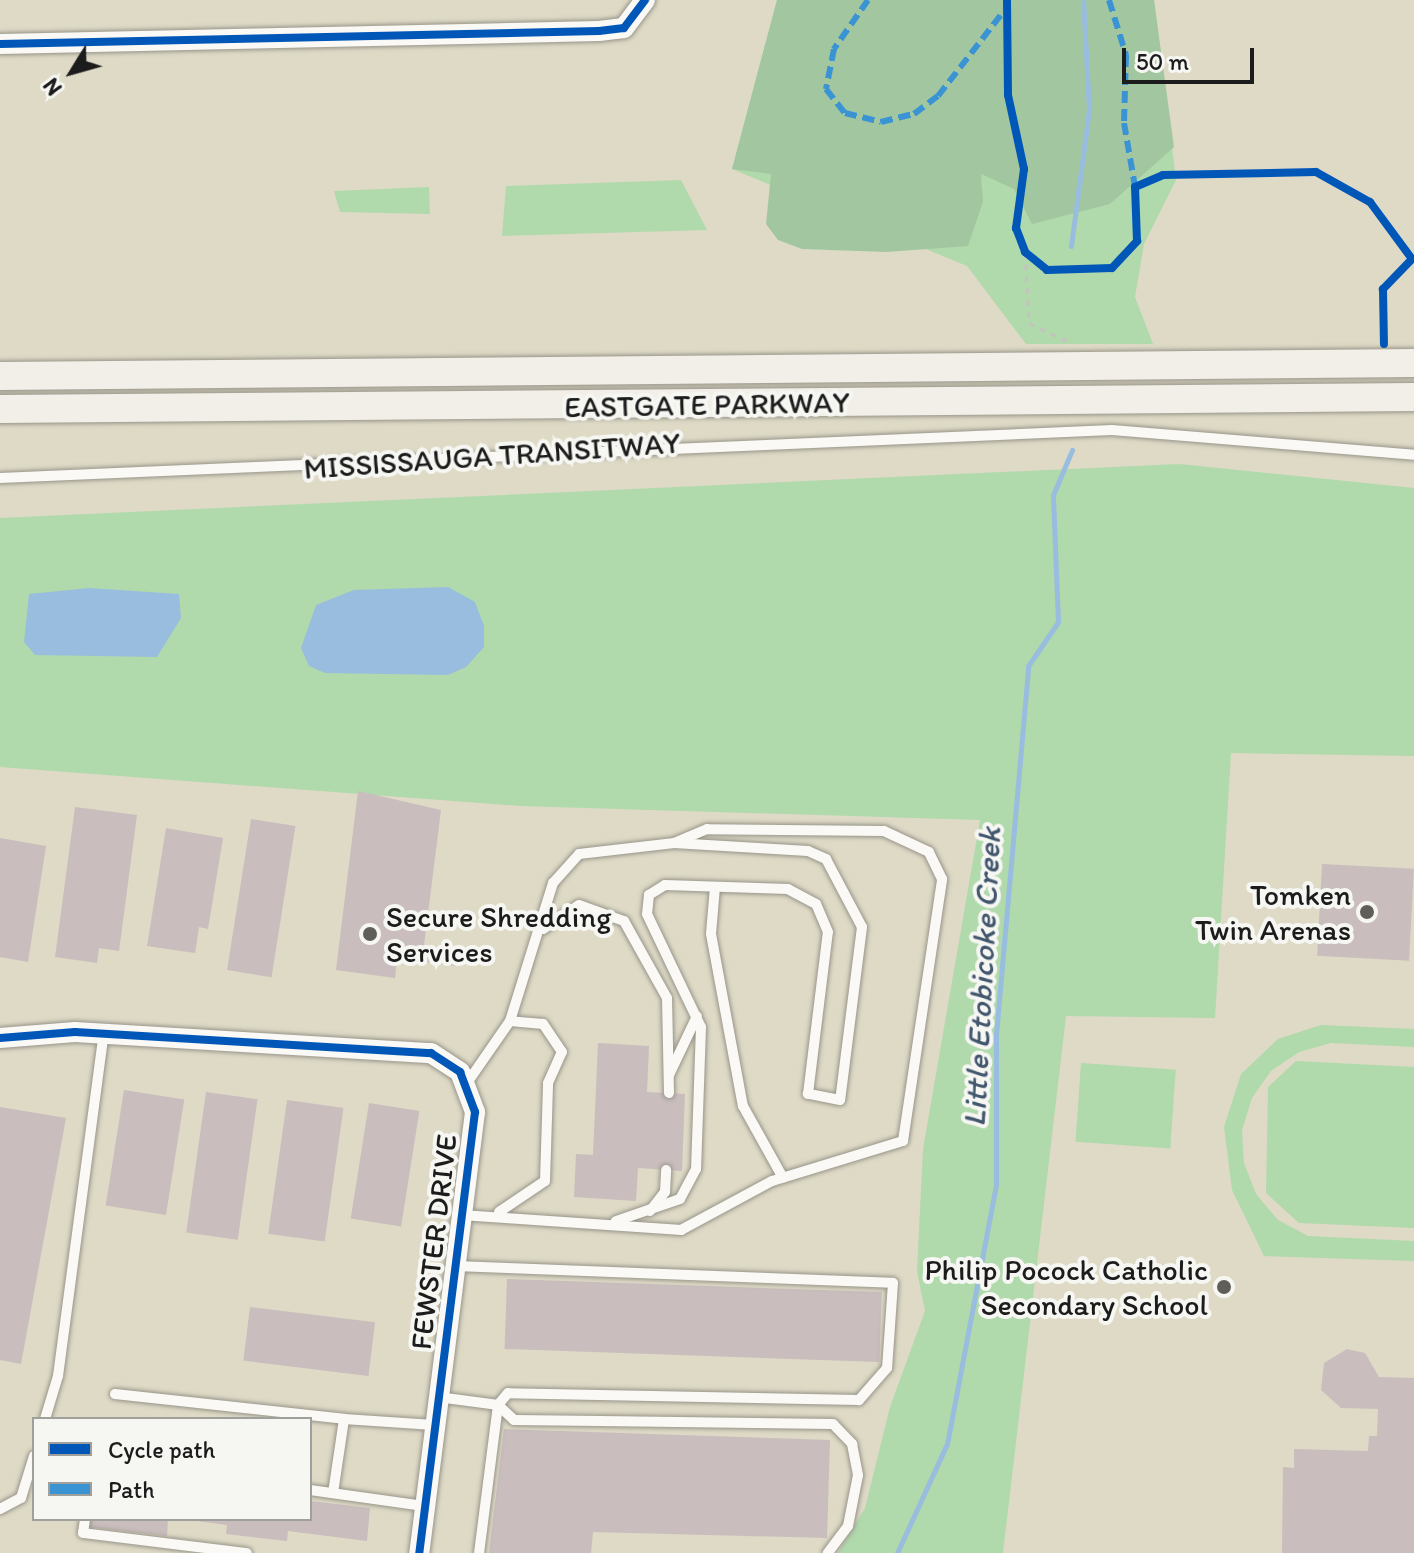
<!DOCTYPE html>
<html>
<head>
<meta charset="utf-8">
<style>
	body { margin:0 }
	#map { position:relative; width:1414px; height:1553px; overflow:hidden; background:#dedac6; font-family:Itim,sans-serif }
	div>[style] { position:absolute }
	.green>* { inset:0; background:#b0d9ac; transform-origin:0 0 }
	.forest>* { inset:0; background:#a2c7a0 }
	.water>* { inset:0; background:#99bdde }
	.stream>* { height:5px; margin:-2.5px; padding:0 2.5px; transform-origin:2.5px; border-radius:2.5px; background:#99bdde }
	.building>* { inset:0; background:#c9bdbd; transform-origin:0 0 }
	.path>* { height:3px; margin-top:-1.5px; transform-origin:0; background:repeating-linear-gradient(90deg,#c4c3be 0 6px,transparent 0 12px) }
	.roads { filter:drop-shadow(0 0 2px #98958a) drop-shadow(0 0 2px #98958a) }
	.service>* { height:10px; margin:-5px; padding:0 5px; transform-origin:5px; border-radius:5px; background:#faf9f6 }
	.minor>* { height:20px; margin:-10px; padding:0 10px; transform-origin:10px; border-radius:10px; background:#faf9f6 }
	.secondary>* { height:28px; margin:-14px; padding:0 14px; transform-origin:14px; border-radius:14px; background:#f2efe8 }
	.quiet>* { height:6px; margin-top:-3px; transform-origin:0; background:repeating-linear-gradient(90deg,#3a94d4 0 12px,transparent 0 18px) }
	.cycleway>* { height:8px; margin:-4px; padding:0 4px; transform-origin:4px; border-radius:4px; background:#0057b8 }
	.dots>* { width:22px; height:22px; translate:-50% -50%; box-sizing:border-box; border:4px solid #f6f6f2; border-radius:50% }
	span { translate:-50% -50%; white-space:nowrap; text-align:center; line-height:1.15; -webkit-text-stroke:8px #f6f6f2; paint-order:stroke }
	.street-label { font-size:30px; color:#1c1c1c }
	.poi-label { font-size:30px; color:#1c1c1c }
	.right { translate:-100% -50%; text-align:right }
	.left { translate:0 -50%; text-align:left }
	.water-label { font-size:32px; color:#42576e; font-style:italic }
	.legend { position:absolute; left:32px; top:1417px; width:280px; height:104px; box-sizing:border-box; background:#f6f6f2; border:2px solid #9f9f9c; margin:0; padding:10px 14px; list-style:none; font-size:24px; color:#1c1c1c }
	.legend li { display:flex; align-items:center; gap:16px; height:40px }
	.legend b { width:40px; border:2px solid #9f9f9c }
	.north { position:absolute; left:32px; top:32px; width:80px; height:80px; -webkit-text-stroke:6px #f6f6f2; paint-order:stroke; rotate:233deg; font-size:22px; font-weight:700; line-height:32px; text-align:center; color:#1c1c1c }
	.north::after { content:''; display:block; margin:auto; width:28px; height:36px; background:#1c1c1c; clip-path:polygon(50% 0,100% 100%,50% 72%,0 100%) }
	.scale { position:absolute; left:1122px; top:48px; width:132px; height:36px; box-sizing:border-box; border:4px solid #1c1c1c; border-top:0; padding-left:10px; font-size:24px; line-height:28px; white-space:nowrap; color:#1c1c1c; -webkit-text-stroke:6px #f6f6f2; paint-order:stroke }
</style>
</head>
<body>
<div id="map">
	<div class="green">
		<div style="clip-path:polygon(777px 0,1154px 0,1176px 180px,1144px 244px,1135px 297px,1153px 344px,1026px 344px,967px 266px,732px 169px)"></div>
		<div style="clip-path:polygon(681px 180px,707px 230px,502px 236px,506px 186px)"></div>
		<div style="clip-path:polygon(429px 187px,430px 214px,340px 212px,334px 191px)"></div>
		<div style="clip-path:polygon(1179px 464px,1414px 488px,1414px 756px,1231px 753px,1215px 1018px,1066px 1016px,1003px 1553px,838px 1553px,865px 1508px,890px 1407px,925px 1311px,917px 1271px,923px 1149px,980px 820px,521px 806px,0 767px,0 518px)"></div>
		<div style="clip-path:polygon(1321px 1025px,1414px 1029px,1414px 1047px,1331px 1043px,1299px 1052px,1271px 1071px,1252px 1098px,1242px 1130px,1244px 1163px,1256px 1194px,1278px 1220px,1308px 1236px,1414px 1241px,1414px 1261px,1264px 1256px,1232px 1190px,1224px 1127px,1241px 1074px,1278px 1039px)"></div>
		<div style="clip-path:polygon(1296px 1061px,1414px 1067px,1414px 1228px,1299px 1223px,1266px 1193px,1268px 1087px)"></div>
		<div style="left:1081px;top:1063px;width:95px;height:79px;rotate:4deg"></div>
	</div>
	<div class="forest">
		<div style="clip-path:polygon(777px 0,1154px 0,1174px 147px,1110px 204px,1032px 224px,1014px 189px,981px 174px,983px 202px,968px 246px,886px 252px,802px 249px,778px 240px,766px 224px,771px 174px,732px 169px)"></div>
	</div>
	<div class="water">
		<div style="clip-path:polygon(448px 587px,475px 602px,484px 626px,484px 647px,466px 667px,448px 675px,325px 673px,309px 666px,301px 648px,316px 605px,354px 590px)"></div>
		<div style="clip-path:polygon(89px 588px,179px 594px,181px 618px,157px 657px,35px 655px,24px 642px,29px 594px)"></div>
	</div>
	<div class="stream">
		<div style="left:1071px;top:246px;width:137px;rotate:-82.5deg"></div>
		<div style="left:1089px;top:110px;width:110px;rotate:-93.1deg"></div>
		<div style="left:897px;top:1553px;width:120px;rotate:-65.4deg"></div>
		<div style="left:947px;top:1444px;width:265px;rotate:-79.3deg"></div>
		<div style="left:996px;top:1184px;width:149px;rotate:-90deg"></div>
		<div style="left:996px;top:1035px;width:370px;rotate:-85deg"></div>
		<div style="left:1028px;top:666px;width:53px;rotate:-55.7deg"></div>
		<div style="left:1058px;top:622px;width:127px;rotate:-92.3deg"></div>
		<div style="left:1053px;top:495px;width:49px;rotate:-67.1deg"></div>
	</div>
	<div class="building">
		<div style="clip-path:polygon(358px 791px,441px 810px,424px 945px,458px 949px,456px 966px,397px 958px,395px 978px,336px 970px)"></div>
		<div style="clip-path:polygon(75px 807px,137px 815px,119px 951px,99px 948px,97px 963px,55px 957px)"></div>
		<div style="left:251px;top:819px;width:45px;height:153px;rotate:9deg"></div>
		<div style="clip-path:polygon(166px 828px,223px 838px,208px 929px,199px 927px,195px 953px,147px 946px)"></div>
		<div style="clip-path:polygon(0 838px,46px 846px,28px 962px,0 957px)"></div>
		<div style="left:1322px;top:864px;width:92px;height:92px;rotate:3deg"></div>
		<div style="clip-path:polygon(598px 1043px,649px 1046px,647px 1092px,685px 1094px,682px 1171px,638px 1168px,636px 1201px,574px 1197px,576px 1154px,593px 1155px)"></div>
		<div style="left:124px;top:1090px;width:61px;height:117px;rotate:9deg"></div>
		<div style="left:206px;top:1092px;width:52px;height:142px;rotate:8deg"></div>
		<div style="left:287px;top:1100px;width:57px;height:135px;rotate:8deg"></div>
		<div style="left:369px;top:1103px;width:51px;height:117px;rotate:9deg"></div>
		<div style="clip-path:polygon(0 1107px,66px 1118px,21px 1364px,0 1360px)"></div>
		<div style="left:507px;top:1279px;width:375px;height:70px;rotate:2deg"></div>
		<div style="left:250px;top:1307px;width:126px;height:54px;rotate:7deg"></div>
		<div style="clip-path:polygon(1347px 1349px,1365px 1353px,1379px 1377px,1414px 1378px,1414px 1553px,1282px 1553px,1283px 1467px,1294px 1468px,1294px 1449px,1368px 1451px,1369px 1436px,1377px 1436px,1378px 1409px,1341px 1408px,1321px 1390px,1324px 1363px)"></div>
		<div style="clip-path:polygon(504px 1429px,830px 1440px,827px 1538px,593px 1532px,591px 1553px,489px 1553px)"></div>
		<div style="clip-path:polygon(310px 1501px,370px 1508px,367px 1541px,288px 1531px,287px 1541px,226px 1534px,227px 1525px,197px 1521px,310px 1519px)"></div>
		<div style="clip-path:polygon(89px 1519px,168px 1519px,167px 1536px,88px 1527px)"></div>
	</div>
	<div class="path">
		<div style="left:1025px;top:252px;width:71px;rotate:86.8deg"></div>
		<div style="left:1029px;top:323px;width:44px;rotate:25.4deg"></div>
	</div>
	<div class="roads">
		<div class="service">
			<div style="left:0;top:478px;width:1113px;rotate:-2.47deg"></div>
			<div style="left:1112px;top:430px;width:303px;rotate:4.7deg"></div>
			<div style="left:715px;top:887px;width:47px;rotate:94.9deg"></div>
			<div style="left:711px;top:934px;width:175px;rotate:79.5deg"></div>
			<div style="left:743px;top:1106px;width:82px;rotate:60.9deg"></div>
			<div style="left:543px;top:929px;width:43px;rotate:-33.7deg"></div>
			<div style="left:579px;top:905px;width:48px;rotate:19.6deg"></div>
			<div style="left:624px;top:921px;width:88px;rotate:60.8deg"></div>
			<div style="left:667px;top:998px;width:95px;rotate:88.8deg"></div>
			<div style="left:669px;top:1075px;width:65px;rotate:-64.6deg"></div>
			<div style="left:467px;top:1083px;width:75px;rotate:-55.3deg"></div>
			<div style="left:510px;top:1021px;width:145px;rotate:-72.7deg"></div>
			<div style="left:553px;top:883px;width:39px;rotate:-48deg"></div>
			<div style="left:579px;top:854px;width:96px;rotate:-6.6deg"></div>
			<div style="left:674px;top:843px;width:134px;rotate:3.4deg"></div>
			<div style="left:808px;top:851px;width:20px;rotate:24deg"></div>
			<div style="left:826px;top:859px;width:77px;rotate:62.1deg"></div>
			<div style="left:862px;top:927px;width:174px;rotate:97.2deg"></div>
			<div style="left:840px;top:1100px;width:33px;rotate:-169deg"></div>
			<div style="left:808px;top:1094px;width:163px;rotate:-83deg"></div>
			<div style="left:828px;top:932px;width:30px;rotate:-113deg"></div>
			<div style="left:816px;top:904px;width:32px;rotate:-152deg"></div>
			<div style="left:788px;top:889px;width:123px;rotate:-178.1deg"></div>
			<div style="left:665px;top:885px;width:19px;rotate:148deg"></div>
			<div style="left:649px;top:895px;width:19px;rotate:96deg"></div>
			<div style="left:647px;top:914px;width:125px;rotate:64.5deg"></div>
			<div style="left:701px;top:1027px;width:142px;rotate:92deg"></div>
			<div style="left:696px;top:1169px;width:34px;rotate:118deg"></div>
			<div style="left:680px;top:1199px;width:68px;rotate:161deg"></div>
			<div style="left:650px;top:1211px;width:24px;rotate:-52deg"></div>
			<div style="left:665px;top:1192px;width:22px;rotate:-87deg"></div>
			<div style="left:499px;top:1212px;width:55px;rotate:-34deg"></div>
			<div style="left:545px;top:1181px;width:98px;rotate:-88.2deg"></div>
			<div style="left:548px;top:1083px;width:34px;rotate:-66deg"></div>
			<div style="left:562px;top:1052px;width:34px;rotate:-124deg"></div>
			<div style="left:543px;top:1024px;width:33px;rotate:-175deg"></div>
			<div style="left:461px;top:1215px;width:221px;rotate:3.9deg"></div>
			<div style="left:681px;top:1230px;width:103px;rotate:-28.3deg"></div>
			<div style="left:772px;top:1181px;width:137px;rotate:-17deg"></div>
			<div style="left:903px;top:1141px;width:265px;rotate:-81.5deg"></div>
			<div style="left:942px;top:879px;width:30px;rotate:-116deg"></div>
			<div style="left:929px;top:852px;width:50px;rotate:-155deg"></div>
			<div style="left:884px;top:831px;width:177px;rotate:-179.4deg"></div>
			<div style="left:707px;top:829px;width:34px;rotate:157deg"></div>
			<div style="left:454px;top:1266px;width:439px;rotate:2.2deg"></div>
			<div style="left:893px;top:1283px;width:85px;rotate:94deg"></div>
			<div style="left:887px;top:1368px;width:43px;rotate:131.2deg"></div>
			<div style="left:859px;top:1400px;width:351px;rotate:-178.9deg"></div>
			<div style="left:508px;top:1393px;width:16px;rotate:130deg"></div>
			<div style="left:498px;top:1405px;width:149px;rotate:97.3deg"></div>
			<div style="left:115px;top:1394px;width:230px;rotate:6.2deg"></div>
			<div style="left:438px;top:1397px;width:61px;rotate:7.6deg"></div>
			<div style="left:498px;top:1405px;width:22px;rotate:43deg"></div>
			<div style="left:514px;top:1420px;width:319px;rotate:0.7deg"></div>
			<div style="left:833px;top:1424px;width:28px;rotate:46deg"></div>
			<div style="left:852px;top:1444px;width:32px;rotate:79deg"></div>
			<div style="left:858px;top:1475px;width:52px;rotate:101.1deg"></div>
			<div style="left:848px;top:1526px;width:34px;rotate:127deg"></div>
			<div style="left:45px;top:1419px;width:45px;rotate:-73.2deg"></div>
			<div style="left:58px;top:1376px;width:346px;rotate:-82.4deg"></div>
			<div style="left:310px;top:1490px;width:115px;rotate:8deg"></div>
			<div style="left:333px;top:1493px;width:75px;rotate:-81.5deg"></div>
			<div style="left:344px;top:1419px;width:90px;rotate:3.8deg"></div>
			<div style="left:0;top:1509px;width:24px;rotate:-28deg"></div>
			<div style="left:21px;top:1498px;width:44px;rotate:-72.8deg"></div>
			<div style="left:85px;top:1519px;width:14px;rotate:98deg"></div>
			<div style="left:83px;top:1533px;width:165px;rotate:7deg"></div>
		</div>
		<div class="minor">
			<div style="left:0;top:44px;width:599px;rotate:-1.24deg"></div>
			<div style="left:599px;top:31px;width:25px;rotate:-7deg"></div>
			<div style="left:624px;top:28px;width:35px;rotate:-53deg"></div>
			<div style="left:0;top:1038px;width:75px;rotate:-4.6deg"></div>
			<div style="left:75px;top:1032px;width:357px;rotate:3.4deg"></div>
			<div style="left:431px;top:1053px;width:35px;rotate:33deg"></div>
			<div style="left:460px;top:1072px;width:43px;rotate:69.4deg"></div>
			<div style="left:475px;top:1112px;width:445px;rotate:97.2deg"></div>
		</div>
		<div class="secondary">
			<div style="left:0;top:376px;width:1414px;rotate:-0.53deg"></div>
			<div style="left:0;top:409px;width:1414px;rotate:-0.49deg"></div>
		</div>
	</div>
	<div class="quiet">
		<div style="left:868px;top:0;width:60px;rotate:124.8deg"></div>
		<div style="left:834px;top:49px;width:41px;rotate:101.3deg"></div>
		<div style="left:826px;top:89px;width:31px;rotate:52deg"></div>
		<div style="left:845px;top:113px;width:37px;rotate:14deg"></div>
		<div style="left:881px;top:122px;width:34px;rotate:-14deg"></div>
		<div style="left:914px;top:114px;width:30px;rotate:-37deg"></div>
		<div style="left:938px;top:96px;width:108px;rotate:-52.2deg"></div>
		<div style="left:1109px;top:0;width:58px;rotate:72.8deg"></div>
		<div style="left:1126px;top:55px;width:68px;rotate:91.7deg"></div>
		<div style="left:1124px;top:123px;width:65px;rotate:80.2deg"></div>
	</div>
	<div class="cycleway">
		<div style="left:1007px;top:0;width:95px;rotate:89.4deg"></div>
		<div style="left:1008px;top:95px;width:76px;rotate:77.8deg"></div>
		<div style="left:1024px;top:169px;width:60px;rotate:97.7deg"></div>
		<div style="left:1016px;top:228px;width:26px;rotate:69deg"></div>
		<div style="left:1025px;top:252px;width:28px;rotate:39deg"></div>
		<div style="left:1047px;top:270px;width:65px;rotate:-1.8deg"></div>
		<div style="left:1112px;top:268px;width:37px;rotate:-47deg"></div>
		<div style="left:1137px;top:241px;width:54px;rotate:-92.1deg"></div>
		<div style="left:1135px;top:187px;width:30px;rotate:-23deg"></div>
		<div style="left:1163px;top:175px;width:153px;rotate:-1.1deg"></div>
		<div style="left:1316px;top:172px;width:62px;rotate:29.1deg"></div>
		<div style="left:1370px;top:202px;width:71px;rotate:53.6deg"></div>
		<div style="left:1412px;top:259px;width:42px;rotate:134deg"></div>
		<div style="left:1383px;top:289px;width:55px;rotate:89deg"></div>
		<div style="left:0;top:44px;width:599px;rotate:-1.24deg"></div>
		<div style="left:599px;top:31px;width:25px;rotate:-7deg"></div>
		<div style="left:624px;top:28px;width:35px;rotate:-53deg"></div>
		<div style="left:0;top:1038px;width:75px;rotate:-4.6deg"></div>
		<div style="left:75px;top:1032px;width:357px;rotate:3.4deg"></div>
		<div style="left:431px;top:1053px;width:35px;rotate:33deg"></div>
		<div style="left:460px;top:1072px;width:43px;rotate:69.4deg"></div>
		<div style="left:475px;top:1112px;width:445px;rotate:97.2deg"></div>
	</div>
	<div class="dots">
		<div style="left:1367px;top:912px;background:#605e58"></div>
		<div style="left:370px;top:934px;background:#605e58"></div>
		<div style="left:1224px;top:1287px;background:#605e58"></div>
	</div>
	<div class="street-label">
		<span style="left:707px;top:405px;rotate:-1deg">EASTGATE PARKWAY</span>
		<span style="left:492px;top:456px;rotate:-4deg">MISSISSAUGA TRANSITWAY</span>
		<span style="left:434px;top:1242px;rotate:-83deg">FEWSTER DRIVE</span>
	</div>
	<div class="poi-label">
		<span class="right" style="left:1351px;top:912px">Tomken<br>Twin Arenas</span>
		<span class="left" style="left:386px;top:934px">Secure Shredding<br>Services</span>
		<span class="right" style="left:1208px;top:1287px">Philip Pocock Catholic<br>Secondary School</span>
	</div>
	<div class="water-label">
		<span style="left:982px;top:977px;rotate:-87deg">Little Etobicoke Creek</span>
	</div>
	<ul class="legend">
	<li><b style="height:10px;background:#0057b8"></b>Cycle path</li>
	<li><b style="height:10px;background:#3a94d4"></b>Path</li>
	</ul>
	<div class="north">N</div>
	<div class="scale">50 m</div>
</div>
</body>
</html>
